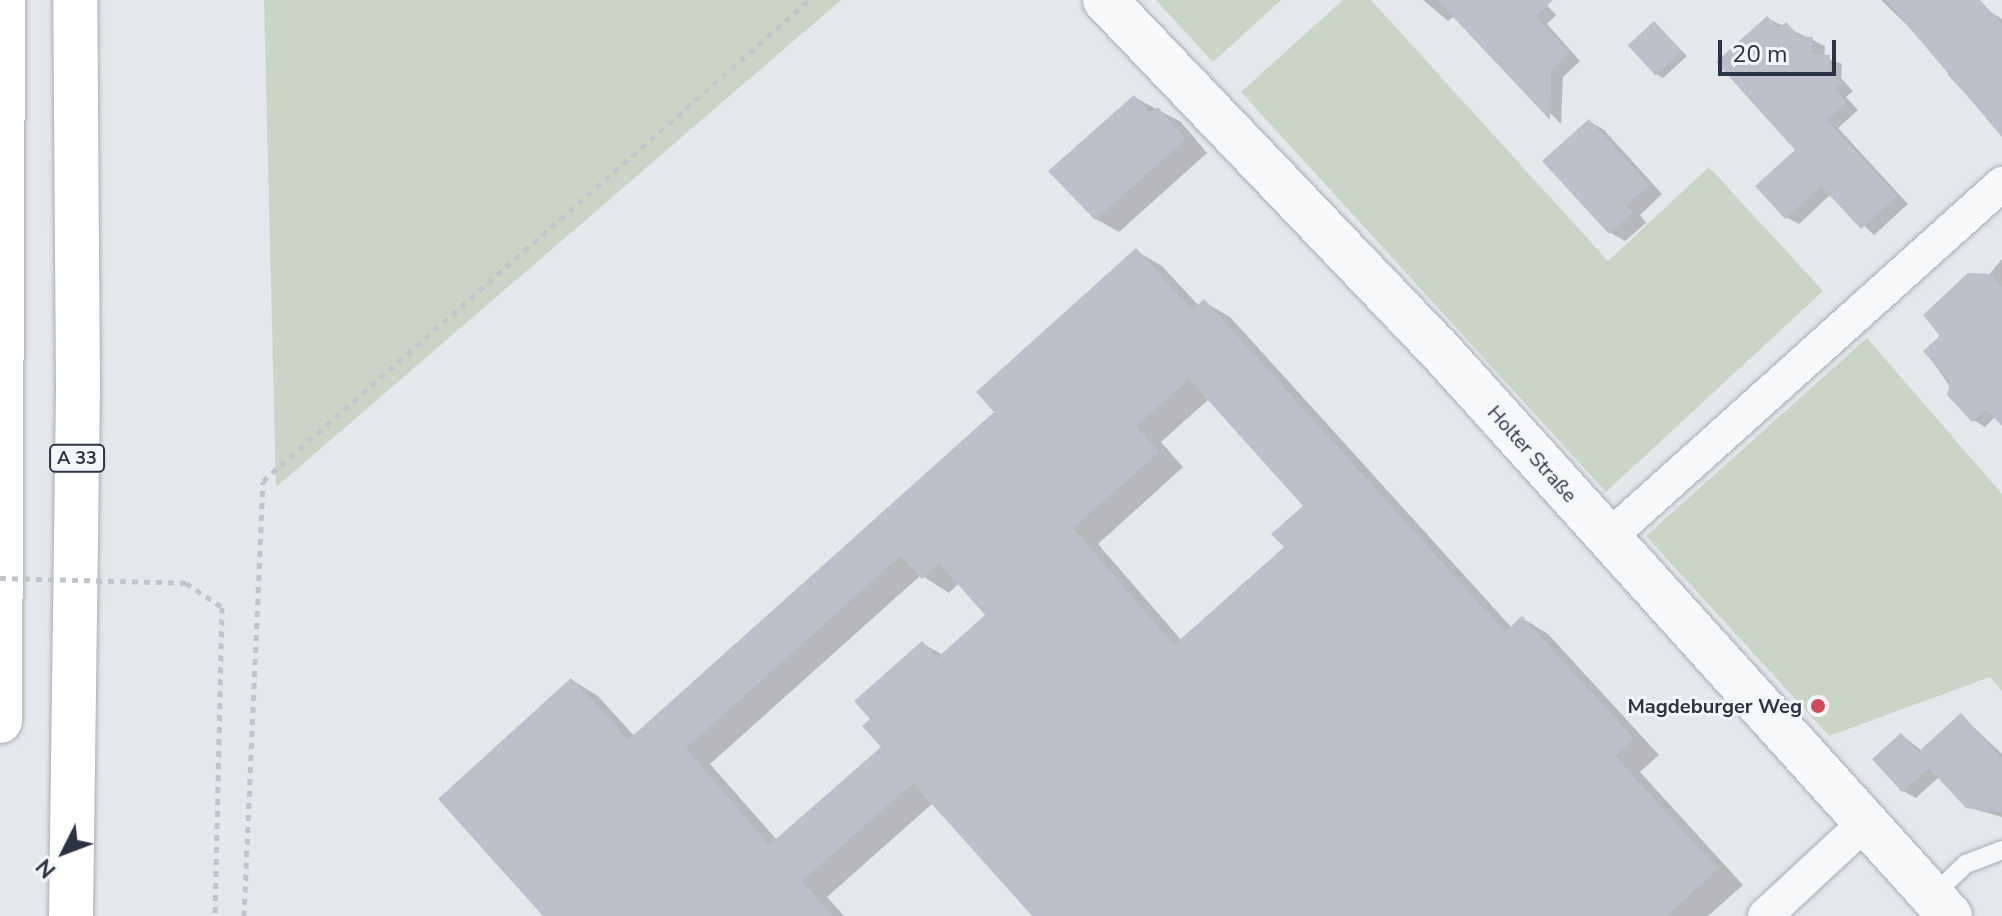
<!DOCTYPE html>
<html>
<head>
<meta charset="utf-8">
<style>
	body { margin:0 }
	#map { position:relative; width:2002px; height:916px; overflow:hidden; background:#e4e7ec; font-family:"Nunito Sans",sans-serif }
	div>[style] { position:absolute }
	.green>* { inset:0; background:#c9d6c5 }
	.shadow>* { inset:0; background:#0003 }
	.building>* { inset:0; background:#bbc0ca; transform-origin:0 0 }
	.path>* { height:5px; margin-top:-2.5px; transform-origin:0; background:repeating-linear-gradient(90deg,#c2c5cb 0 6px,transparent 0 12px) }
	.roads { filter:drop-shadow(0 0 2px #a9aeb7) drop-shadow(0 0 2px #a9aeb7) }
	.service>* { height:18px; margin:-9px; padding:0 9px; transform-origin:9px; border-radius:9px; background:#f7f8fa }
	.minor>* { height:34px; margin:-17px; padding:0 17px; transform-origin:17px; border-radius:17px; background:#f7f8fa }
	.tertiary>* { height:44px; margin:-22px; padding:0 22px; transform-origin:22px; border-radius:22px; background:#f7f8fa }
	.motorway>* { height:44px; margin:-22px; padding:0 22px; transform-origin:22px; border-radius:22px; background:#fff }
	.path-bridge>* { height:5px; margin-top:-2.5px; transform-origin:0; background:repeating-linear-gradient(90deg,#c2c5cb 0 6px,transparent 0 12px) }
	.dots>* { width:22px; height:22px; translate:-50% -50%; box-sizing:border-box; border:4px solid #f4f6f9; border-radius:50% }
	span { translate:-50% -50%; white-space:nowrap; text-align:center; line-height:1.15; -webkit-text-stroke:6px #f4f6f9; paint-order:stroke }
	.shield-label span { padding:2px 6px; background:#f4f6f9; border:2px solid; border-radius:6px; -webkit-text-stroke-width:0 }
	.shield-label { font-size:18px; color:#2b3445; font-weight:700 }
	.street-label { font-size:20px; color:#2b3445 }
	.poi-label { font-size:20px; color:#2b3445; font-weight:700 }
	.right { translate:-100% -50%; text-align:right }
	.north { position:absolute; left:24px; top:812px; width:80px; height:80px; -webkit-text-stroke:6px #f4f6f9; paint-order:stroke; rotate:228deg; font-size:22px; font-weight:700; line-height:32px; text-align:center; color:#2b3445 }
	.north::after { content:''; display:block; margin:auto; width:28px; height:36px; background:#2b3445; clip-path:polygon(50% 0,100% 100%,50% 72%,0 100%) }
	.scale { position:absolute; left:1718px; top:40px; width:118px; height:36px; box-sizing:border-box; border:4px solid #2b3445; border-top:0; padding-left:10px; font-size:24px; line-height:28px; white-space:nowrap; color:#2b3445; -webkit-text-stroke:6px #f4f6f9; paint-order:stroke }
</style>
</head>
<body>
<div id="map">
	<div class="green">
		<div style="clip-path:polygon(264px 0,841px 0,276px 487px)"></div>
		<div style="clip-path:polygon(1156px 0,1281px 0,1213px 62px)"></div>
		<div style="clip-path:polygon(1343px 0,1371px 0,1608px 261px,1709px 167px,1823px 291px,1606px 492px,1241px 92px)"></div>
		<div style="clip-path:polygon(1867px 338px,2002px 494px,2002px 691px,1990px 677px,1829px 736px,1646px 536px)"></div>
	</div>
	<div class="shadow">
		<div style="clip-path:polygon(1423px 0,1542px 0,1556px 15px,1547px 24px,1580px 61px,1563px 77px,1561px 124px,1454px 16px,1448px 21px)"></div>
		<div style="clip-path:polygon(1881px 0,1971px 0,2002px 19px,2002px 133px,1948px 75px,1949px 66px)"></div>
		<div style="clip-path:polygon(1767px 18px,1825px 46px,1824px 57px,1842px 64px,1841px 78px,1853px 91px,1846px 97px,1858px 110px,1838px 128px,1908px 204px,1874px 235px,1831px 194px,1799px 224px,1786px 217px,1798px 150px)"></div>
		<div style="clip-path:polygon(1654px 23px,1687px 56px,1663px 78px,1656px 74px)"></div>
		<div style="clip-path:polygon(1134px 97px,1181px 122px,1207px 153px,1119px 232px,1096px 219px)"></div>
		<div style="clip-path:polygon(1589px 121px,1604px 130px,1662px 194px,1640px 215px,1646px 223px,1625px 241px,1611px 233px,1545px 161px)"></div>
		<div style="clip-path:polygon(evenodd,1136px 251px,1162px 266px,1199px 306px,1204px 302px,1230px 317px,1512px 628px,1522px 618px,1548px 634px,1659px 755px,1640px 772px,1743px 885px,1708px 916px,1035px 916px,933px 803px,827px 897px,844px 916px,546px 916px,572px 680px,598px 696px,635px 737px,996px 412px,1136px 251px,1209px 399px,1305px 506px,1286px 547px,1182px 641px,1098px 544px,1183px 467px,1161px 442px,1209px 399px,1136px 251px,921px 575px,949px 593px,959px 583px,988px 615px,943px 655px,922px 643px,873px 719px,884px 747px,777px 840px,710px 764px,921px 575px)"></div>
		<div style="clip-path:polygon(2002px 259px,2002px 424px,1995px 417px,1985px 427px,1973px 420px,1926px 352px)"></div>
		<div style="clip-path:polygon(1962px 716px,2002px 754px,2002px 817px,1967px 807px,1940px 776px,1916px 798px,1903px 791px,1902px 735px,1922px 751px)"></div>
	</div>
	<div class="building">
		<div style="clip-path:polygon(1437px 0,1553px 0,1536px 17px,1570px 53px,1551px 70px,1550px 120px)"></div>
		<div style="clip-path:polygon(1886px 0,1980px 0,2002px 24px,2002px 137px)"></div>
		<div style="clip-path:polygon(1767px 16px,1779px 28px,1786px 22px,1799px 36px,1813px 37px,1812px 54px,1830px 55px,1829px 69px,1842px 83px,1835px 89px,1847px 102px,1827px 120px,1897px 196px,1861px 229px,1821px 186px,1785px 219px,1755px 186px,1795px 150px,1716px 62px)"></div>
		<div style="left:1654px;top:21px;width:41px;height:36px;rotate:47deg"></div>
		<div style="clip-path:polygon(1134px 95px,1150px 113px,1158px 107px,1186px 139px,1095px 220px,1048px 171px)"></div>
		<div style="clip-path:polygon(1589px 119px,1649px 185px,1626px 206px,1633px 213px,1609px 234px,1542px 161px)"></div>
		<div style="clip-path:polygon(evenodd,1136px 248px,1192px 310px,1204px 299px,1505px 632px,1522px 616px,1634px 739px,1615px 756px,1718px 869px,1666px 916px,1032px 916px,913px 783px,802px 881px,833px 916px,543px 916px,438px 799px,571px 678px,628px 740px,994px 412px,976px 392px,1136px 248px,1189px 379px,1303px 506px,1271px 534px,1284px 547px,1174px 645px,1073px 528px,1159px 452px,1136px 426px,1189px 379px,1136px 248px,900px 556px,922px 579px,939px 563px,985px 615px,937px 658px,922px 641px,854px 701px,870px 719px,862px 726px,881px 747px,769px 845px,686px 748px,900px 556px)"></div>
		<div style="clip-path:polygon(1968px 273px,1992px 274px,2002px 287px,2002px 426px,1986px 409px,1972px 422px,1947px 395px,1950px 382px,1923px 351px,1940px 336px,1923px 315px)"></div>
		<div style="clip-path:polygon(1961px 713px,2002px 759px,2002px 812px,1966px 808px,1929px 768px,1902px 792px,1872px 759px,1901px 733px,1918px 752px)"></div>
	</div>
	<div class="path">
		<div style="left:186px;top:583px;width:43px;rotate:33.7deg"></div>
		<div style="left:222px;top:607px;width:309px;rotate:91.3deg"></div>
		<div style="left:244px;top:916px;width:435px;rotate:-87.5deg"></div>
		<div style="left:263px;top:481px;width:728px;rotate:-41.38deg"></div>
	</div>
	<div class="roads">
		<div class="service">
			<div style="left:1932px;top:896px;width:47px;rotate:-43.3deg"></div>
			<div style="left:1966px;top:864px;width:39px;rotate:-21deg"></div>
		</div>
		<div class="minor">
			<div style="left:1608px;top:538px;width:530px;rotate:-41.94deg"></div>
			<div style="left:1765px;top:916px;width:137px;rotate:-42.9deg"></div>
		</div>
		<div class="tertiary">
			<div style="left:1105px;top:0;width:480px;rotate:46.3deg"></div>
			<div style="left:1437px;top:347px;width:766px;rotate:47.96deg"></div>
		</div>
		<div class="motorway">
			<div style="left:0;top:721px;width:721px;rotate:-89.76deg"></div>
			<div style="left:71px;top:916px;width:526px;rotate:-89.24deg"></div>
			<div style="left:78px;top:390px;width:390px;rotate:-90.4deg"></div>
		</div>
	</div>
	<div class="path-bridge">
		<div style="left:0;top:578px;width:186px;rotate:1.5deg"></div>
	</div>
	<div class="dots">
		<div style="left:1818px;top:706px;background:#d1495b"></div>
	</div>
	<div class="shield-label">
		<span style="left:77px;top:458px">A 33</span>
	</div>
	<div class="street-label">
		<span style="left:1532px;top:454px;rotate:48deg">Holter Straße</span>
	</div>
	<div class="poi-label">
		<span class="right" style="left:1802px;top:706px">Magdeburger Weg</span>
	</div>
	<div class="north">N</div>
	<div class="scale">20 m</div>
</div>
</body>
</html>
